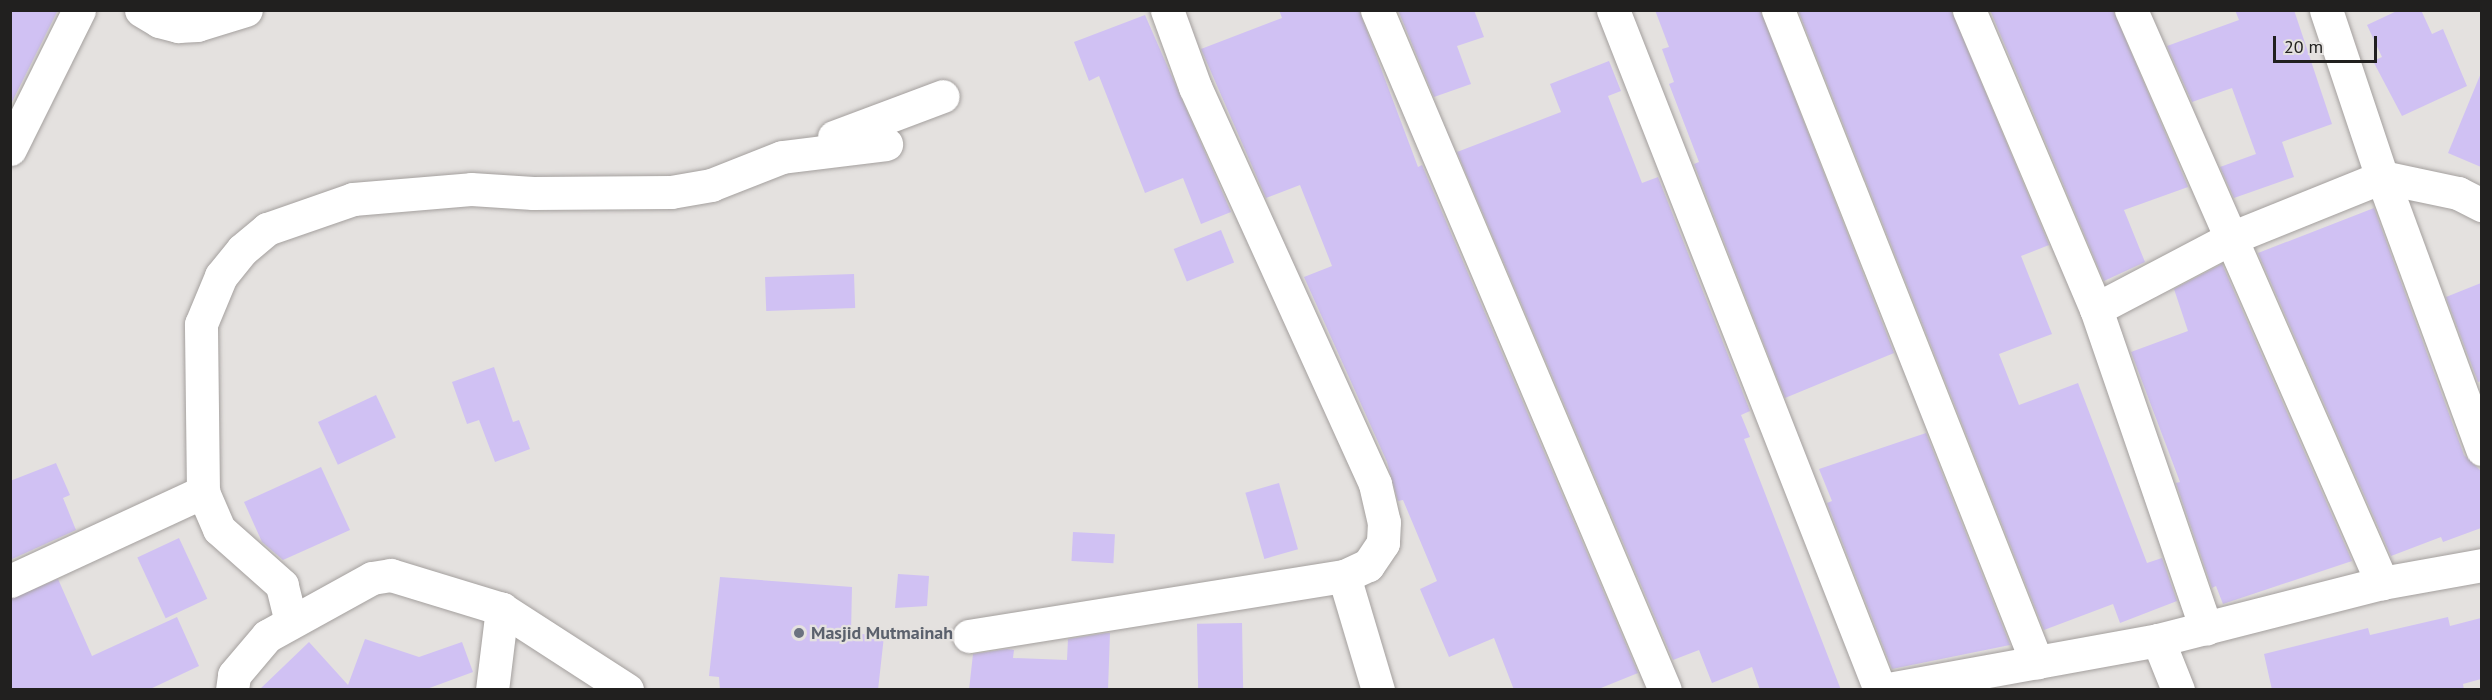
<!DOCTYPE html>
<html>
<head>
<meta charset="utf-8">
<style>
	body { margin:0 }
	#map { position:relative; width:2492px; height:700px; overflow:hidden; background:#e4e1df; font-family:"PT Sans",sans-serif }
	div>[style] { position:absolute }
	.building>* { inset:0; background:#d0c1f3; transform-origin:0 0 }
	.roads { filter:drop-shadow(0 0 2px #a4a09e) drop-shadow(0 0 2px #a4a09e) }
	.minor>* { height:33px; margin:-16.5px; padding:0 16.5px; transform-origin:16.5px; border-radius:16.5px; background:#fff }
	.dots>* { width:16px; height:16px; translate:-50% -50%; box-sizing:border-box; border:3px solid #e4e1df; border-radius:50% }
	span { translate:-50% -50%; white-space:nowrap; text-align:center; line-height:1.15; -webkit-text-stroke:4.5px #e4e1df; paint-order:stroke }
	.worship-label { font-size:18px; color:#5b616d; font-weight:700 }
	.left { translate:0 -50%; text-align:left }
	.frame { position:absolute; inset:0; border:12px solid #21201f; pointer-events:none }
	.scale { position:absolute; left:2273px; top:36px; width:104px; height:27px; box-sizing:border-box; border:3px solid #21201f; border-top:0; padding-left:8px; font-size:18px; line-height:21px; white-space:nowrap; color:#21201f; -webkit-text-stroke:4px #e4e1df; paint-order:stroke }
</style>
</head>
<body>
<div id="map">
	<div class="building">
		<div style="clip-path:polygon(10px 10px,58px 10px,10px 106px)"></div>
		<div style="clip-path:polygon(1279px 10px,1359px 10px,1418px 167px,1422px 165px,1638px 673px,1596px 690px,1514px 690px,1494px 638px,1449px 657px,1420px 589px,1437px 581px,1403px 500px,1398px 501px,1387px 462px,1304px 277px,1332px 266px,1300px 185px,1266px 198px,1201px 49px,1282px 18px)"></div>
		<div style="clip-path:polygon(1398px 10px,1474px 10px,1484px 37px,1457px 46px,1471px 84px,1434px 97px)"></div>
		<div style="clip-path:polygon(1655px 10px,1760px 10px,1894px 353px,1785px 398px,1694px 164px,1699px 162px,1669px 84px,1674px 82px,1662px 49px,1669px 47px)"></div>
		<div style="clip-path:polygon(1798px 10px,1951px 10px,2049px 245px,2021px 256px,2052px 334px,1999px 354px,2019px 405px,2078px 383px,2147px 563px,2162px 558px,2177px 601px,2120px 623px,2113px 604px,2044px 630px)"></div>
		<div style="clip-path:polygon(1990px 10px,2113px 10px,2188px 187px,2124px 210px,2145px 262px,2104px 281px)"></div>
		<div style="clip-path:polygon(2235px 10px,2294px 10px,2332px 124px,2282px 142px,2294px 177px,2234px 198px,2220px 167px,2256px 154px,2232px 88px,2192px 102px,2167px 46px,2239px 20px)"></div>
		<div style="clip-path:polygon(2399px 10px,2421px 10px,2432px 34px,2443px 29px,2467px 86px,2402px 116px,2373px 61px,2382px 57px,2367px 25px)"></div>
		<div style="clip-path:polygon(1145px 15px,1231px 212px,1201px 224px,1183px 178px,1145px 193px,1099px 76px,1089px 81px,1074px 42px)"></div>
		<div style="clip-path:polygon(1609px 61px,1621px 91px,1608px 96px,1642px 183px,1658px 177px,1750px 411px,1741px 415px,1750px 437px,1744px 439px,1841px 690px,1760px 690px,1752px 667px,1712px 683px,1699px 650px,1673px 660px,1457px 152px,1561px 112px,1550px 84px)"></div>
		<div style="clip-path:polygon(2481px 73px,2481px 167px,2448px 153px)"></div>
		<div style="clip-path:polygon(2374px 208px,2464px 455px,2481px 471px,2481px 528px,2443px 542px,2441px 537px,2391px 556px,2258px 253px)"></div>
		<div style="left:1221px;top:230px;width:35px;height:51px;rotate:68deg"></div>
		<div style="clip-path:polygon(2222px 264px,2352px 561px,2223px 604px,2216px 586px,2212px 588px,2176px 483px,2180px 482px,2131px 352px,2188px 331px,2174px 289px)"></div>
		<div style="left:854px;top:274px;width:34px;height:89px;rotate:88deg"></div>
		<div style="clip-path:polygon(2481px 283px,2481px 381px,2478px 382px,2446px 297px)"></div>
		<div style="clip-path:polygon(494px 367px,513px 422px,519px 420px,530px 449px,495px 462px,479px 420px,467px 424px,452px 382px)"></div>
		<div style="left:376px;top:395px;width:47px;height:64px;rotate:65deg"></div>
		<div style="clip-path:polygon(1926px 433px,2010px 645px,1892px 669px,1827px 503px,1832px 501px,1819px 469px)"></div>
		<div style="clip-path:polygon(56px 463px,70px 495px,63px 498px,76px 530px,10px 560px,10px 481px)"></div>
		<div style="clip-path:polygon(321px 467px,350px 530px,283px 560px,262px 542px,244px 502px)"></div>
		<div style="left:1279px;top:483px;width:69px;height:35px;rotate:74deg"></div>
		<div style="left:1073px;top:532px;width:42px;height:29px;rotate:3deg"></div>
		<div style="left:179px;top:538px;width:67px;height:46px;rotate:65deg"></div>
		<div style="clip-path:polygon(898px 574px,929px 576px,927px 606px,895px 608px)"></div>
		<div style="clip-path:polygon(720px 577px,852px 587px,851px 633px,884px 636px,878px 690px,720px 690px,719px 677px,709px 676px)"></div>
		<div style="clip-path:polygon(58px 579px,92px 656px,177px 617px,199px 666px,148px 690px,10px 690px,10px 599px)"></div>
		<div style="clip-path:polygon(2448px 617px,2450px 626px,2481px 618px,2481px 679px,2463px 684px,2464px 690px,2272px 690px,2264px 654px,2368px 628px,2370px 635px)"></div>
		<div style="left:1242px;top:623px;width:67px;height:45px;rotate:89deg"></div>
		<div style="clip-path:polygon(1106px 633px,1110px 633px,1108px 690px,969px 690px,973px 654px,1007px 649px,1014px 650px,1013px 658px,1067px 660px,1068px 639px)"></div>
		<div style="clip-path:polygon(365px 639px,419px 657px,462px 642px,473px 672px,424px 690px,259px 690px,309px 642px,348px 685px)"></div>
	</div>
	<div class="roads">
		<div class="minor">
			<div style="left:141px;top:10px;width:21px;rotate:31deg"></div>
			<div style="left:159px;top:21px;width:20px;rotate:15deg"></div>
			<div style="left:178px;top:26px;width:19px;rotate:-3deg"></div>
			<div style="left:197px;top:25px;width:51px;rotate:-17deg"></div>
			<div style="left:1167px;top:10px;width:82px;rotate:70deg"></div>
			<div style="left:1195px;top:87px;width:436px;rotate:65.6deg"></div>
			<div style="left:1375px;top:484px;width:39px;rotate:77deg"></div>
			<div style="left:1384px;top:522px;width:21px;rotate:93deg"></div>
			<div style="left:1383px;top:543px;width:27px;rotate:124deg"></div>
			<div style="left:1368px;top:565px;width:26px;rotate:155deg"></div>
			<div style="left:1344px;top:576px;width:119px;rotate:73.4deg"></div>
			<div style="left:1377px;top:10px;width:738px;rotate:67.05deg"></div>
			<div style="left:1613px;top:10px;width:731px;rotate:68.56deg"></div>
			<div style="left:1778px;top:10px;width:702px;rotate:68.37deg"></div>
			<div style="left:1969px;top:10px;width:325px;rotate:67deg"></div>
			<div style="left:2096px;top:309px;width:338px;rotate:71deg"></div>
			<div style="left:2131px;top:10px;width:626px;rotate:66.34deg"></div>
			<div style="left:2326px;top:10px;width:176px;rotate:71.5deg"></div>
			<div style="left:2382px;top:177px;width:290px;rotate:69.8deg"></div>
			<div style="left:834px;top:137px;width:116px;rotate:-20.6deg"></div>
			<div style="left:10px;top:149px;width:155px;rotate:-63.6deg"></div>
			<div style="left:2096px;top:309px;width:153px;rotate:-27.7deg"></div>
			<div style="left:2231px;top:238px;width:163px;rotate:-22deg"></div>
			<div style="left:2382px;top:177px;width:78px;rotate:11.9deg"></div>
			<div style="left:2458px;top:193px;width:27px;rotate:27deg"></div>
			<div style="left:10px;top:581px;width:213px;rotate:-24.8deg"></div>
			<div style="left:291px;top:622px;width:38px;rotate:-104deg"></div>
			<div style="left:282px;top:585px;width:84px;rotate:-138.4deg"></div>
			<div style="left:219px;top:529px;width:40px;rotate:-113.4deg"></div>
			<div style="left:203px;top:492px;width:168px;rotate:-90.7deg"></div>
			<div style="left:201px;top:324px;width:52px;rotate:-67.4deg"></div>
			<div style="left:221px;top:276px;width:33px;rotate:-51deg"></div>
			<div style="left:242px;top:250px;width:33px;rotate:-40deg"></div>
			<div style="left:267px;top:229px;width:91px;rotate:-19.2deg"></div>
			<div style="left:353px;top:199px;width:118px;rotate:-4.8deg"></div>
			<div style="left:471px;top:189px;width:62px;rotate:3.7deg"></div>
			<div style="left:533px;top:193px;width:138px;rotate:-0.4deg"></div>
			<div style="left:671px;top:192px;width:41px;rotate:-9.9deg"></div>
			<div style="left:711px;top:185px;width:76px;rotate:-21.5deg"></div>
			<div style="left:782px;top:157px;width:105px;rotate:-7.1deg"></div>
			<div style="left:969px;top:636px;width:380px;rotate:-9.1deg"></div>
			<div style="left:2158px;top:640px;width:54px;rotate:68.2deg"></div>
			<div style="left:232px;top:690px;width:15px;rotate:-82deg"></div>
			<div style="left:234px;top:675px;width:51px;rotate:-49.8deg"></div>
			<div style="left:267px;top:636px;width:120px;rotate:-28.9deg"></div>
			<div style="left:372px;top:578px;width:19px;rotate:-9deg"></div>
			<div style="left:391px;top:575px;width:116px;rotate:17deg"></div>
			<div style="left:502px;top:609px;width:149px;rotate:32.9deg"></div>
			<div style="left:492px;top:690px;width:82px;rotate:-83deg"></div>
			<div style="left:1883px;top:690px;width:280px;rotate:-10.3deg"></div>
			<div style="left:2158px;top:640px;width:231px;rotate:-14.3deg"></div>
			<div style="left:2382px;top:583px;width:102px;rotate:-10.2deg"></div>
		</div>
	</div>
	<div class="dots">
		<div style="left:799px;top:633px;background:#6b7280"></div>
	</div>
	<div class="worship-label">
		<span class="left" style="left:811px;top:633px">Masjid Mutmainah</span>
	</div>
	<div class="frame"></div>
	<div class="scale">20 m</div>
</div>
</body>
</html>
